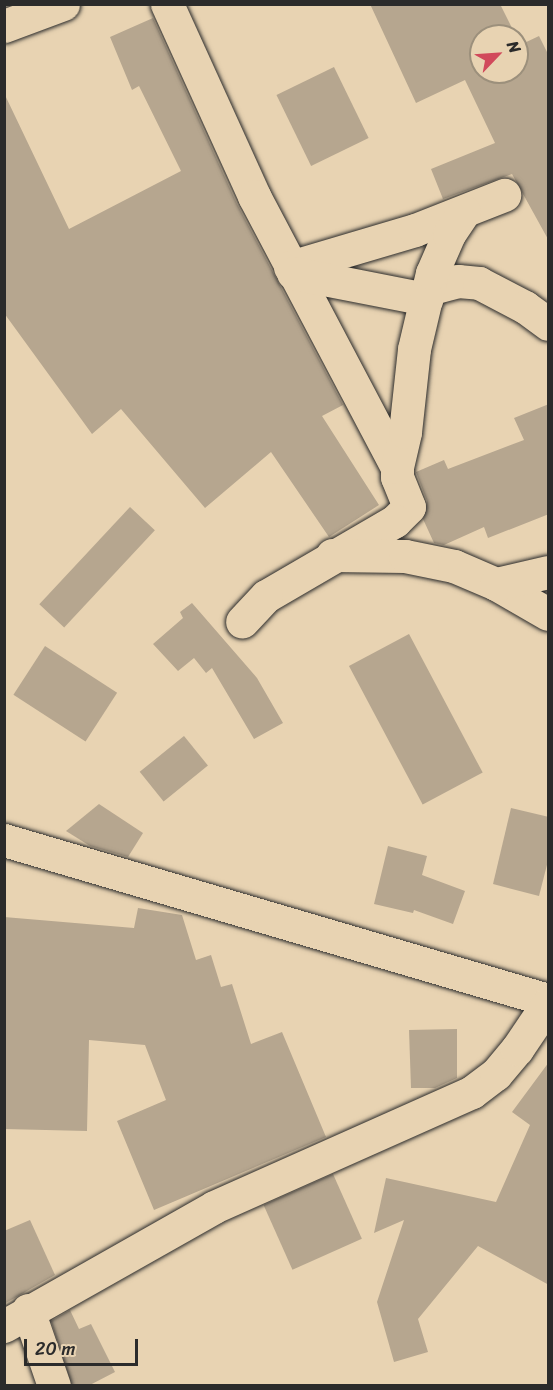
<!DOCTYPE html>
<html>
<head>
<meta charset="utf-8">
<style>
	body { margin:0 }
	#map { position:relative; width:553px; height:1390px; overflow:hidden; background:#e8d3b2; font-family:Sriracha,sans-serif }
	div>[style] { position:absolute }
	.building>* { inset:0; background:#b6a68f; transform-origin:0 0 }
	.roads { filter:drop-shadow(0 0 2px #2b2b2b) drop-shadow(0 0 2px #2b2b2b) }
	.minor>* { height:33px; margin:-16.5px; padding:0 16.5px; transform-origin:16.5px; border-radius:16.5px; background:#e8d3b2 }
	span { translate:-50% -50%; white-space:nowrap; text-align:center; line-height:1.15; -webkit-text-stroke:5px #e8d3b2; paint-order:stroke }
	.frame { position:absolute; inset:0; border:6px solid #2b2b2b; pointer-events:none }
	.north { position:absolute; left:469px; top:24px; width:60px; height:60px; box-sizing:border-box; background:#e8d3b2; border:2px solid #9c907c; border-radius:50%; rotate:65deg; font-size:16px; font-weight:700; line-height:24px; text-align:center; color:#2b2b2b }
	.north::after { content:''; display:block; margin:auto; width:21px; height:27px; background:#d1495b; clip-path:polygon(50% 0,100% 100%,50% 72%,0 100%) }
	.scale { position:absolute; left:24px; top:1339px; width:114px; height:27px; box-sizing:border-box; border:3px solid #2b2b2b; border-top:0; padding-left:8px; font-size:18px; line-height:21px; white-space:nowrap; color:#2b2b2b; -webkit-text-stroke:4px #e8d3b2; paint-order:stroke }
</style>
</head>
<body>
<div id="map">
	<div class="building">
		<div style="clip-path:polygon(370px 4px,500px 4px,516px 36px,481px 36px,481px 72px,517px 72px,517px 38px,520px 45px,539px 36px,549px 56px,549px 241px,512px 174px,443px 199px,431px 169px,495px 143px,465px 80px,416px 103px)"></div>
		<div style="clip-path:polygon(153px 18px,237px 204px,343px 405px,322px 416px,379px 505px,329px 537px,271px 452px,205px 508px,121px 409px,92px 434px,4px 313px,4px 93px,69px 229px,181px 171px,139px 86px,132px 90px,110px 37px)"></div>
		<div style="left:334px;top:67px;width:79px;height:64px;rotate:64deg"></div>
		<div style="clip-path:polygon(549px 404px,549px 514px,488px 538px,484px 527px,444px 545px,434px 543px,423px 519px,427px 501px,416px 472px,444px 460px,448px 469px,524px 440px,514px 418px)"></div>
		<div style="left:130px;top:507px;width:34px;height:133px;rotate:43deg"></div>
		<div style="clip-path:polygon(192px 603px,257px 678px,283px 723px,254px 739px,212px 668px,206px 673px,194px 658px,178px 671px,153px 644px,183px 618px,180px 612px)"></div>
		<div style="left:409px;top:634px;width:157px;height:68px;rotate:62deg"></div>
		<div style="left:45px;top:646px;width:86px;height:58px;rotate:33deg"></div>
		<div style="left:184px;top:736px;width:38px;height:57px;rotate:51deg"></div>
		<div style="clip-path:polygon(99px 804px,143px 833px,128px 857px,90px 846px,66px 831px)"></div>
		<div style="clip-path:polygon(511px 808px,549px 817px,549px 857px,539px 896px,493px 884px)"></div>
		<div style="clip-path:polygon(388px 846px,427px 856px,422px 875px,465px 891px,453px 924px,414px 910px,413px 913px,374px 904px)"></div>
		<div style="clip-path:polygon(138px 908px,182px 915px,196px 960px,211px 955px,221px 987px,232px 984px,251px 1044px,282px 1032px,326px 1137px,154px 1210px,117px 1121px,166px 1100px,145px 1045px,89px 1040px,87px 1131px,4px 1129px,4px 917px,134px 928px)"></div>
		<div style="clip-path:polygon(457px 1029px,457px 1078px,435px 1088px,411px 1088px,409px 1030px)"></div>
		<div style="clip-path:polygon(549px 1062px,549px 1285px,478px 1246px,418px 1319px,428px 1352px,394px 1362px,377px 1302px,404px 1220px,374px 1233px,386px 1178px,496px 1202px,530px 1125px,512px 1112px)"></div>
		<div style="left:333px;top:1174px;width:71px;height:76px;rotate:66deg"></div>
		<div style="clip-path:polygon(30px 1220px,55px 1275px,4px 1304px,4px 1231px)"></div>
		<div style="clip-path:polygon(70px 1310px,79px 1329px,91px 1324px,115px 1372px,88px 1386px,72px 1386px,51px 1321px)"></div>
	</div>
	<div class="roads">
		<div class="minor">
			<div style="left:167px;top:4px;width:211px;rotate:65.6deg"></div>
			<div style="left:254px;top:196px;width:306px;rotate:62.2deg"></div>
			<div style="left:397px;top:467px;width:10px;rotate:90deg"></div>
			<div style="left:397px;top:477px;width:32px;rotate:68deg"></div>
			<div style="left:409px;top:507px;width:20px;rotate:135deg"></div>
			<div style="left:395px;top:521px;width:149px;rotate:149.8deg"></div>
			<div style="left:266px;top:596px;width:35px;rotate:133deg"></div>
			<div style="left:4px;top:26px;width:63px;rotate:-20.4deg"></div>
			<div style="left:290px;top:267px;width:130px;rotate:-16.5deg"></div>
			<div style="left:415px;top:230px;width:96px;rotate:-21.5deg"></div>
			<div style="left:293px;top:273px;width:136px;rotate:11.1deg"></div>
			<div style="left:428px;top:289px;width:31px;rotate:-15deg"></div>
			<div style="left:458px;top:281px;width:21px;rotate:5deg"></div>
			<div style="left:479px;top:283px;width:52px;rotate:27.6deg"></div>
			<div style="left:525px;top:307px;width:29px;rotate:36deg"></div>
			<div style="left:397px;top:467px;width:36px;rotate:-77deg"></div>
			<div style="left:405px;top:432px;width:83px;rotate:-83.8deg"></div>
			<div style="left:414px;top:349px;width:78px;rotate:-76.7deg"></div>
			<div style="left:432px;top:273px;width:43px;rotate:-66.4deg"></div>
			<div style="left:449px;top:234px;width:27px;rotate:-56deg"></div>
			<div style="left:332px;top:555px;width:73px;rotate:0.8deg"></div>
			<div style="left:405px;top:556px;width:50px;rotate:11.5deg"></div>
			<div style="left:454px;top:566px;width:46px;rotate:23.2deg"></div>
			<div style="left:496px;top:584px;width:60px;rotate:30deg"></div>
			<div style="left:496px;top:584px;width:53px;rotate:-13deg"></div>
			<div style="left:4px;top:840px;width:567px;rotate:16.39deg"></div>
			<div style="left:28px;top:1310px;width:80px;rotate:71.1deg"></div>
			<div style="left:4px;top:1326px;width:241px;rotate:-29.5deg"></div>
			<div style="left:214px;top:1207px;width:282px;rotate:-24deg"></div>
			<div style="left:472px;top:1092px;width:30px;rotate:-37deg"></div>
			<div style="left:496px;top:1074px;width:33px;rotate:-50deg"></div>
			<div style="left:517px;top:1049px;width:55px;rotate:-56deg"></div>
		</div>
	</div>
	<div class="frame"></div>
	<div class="north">N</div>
	<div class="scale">20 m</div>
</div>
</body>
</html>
